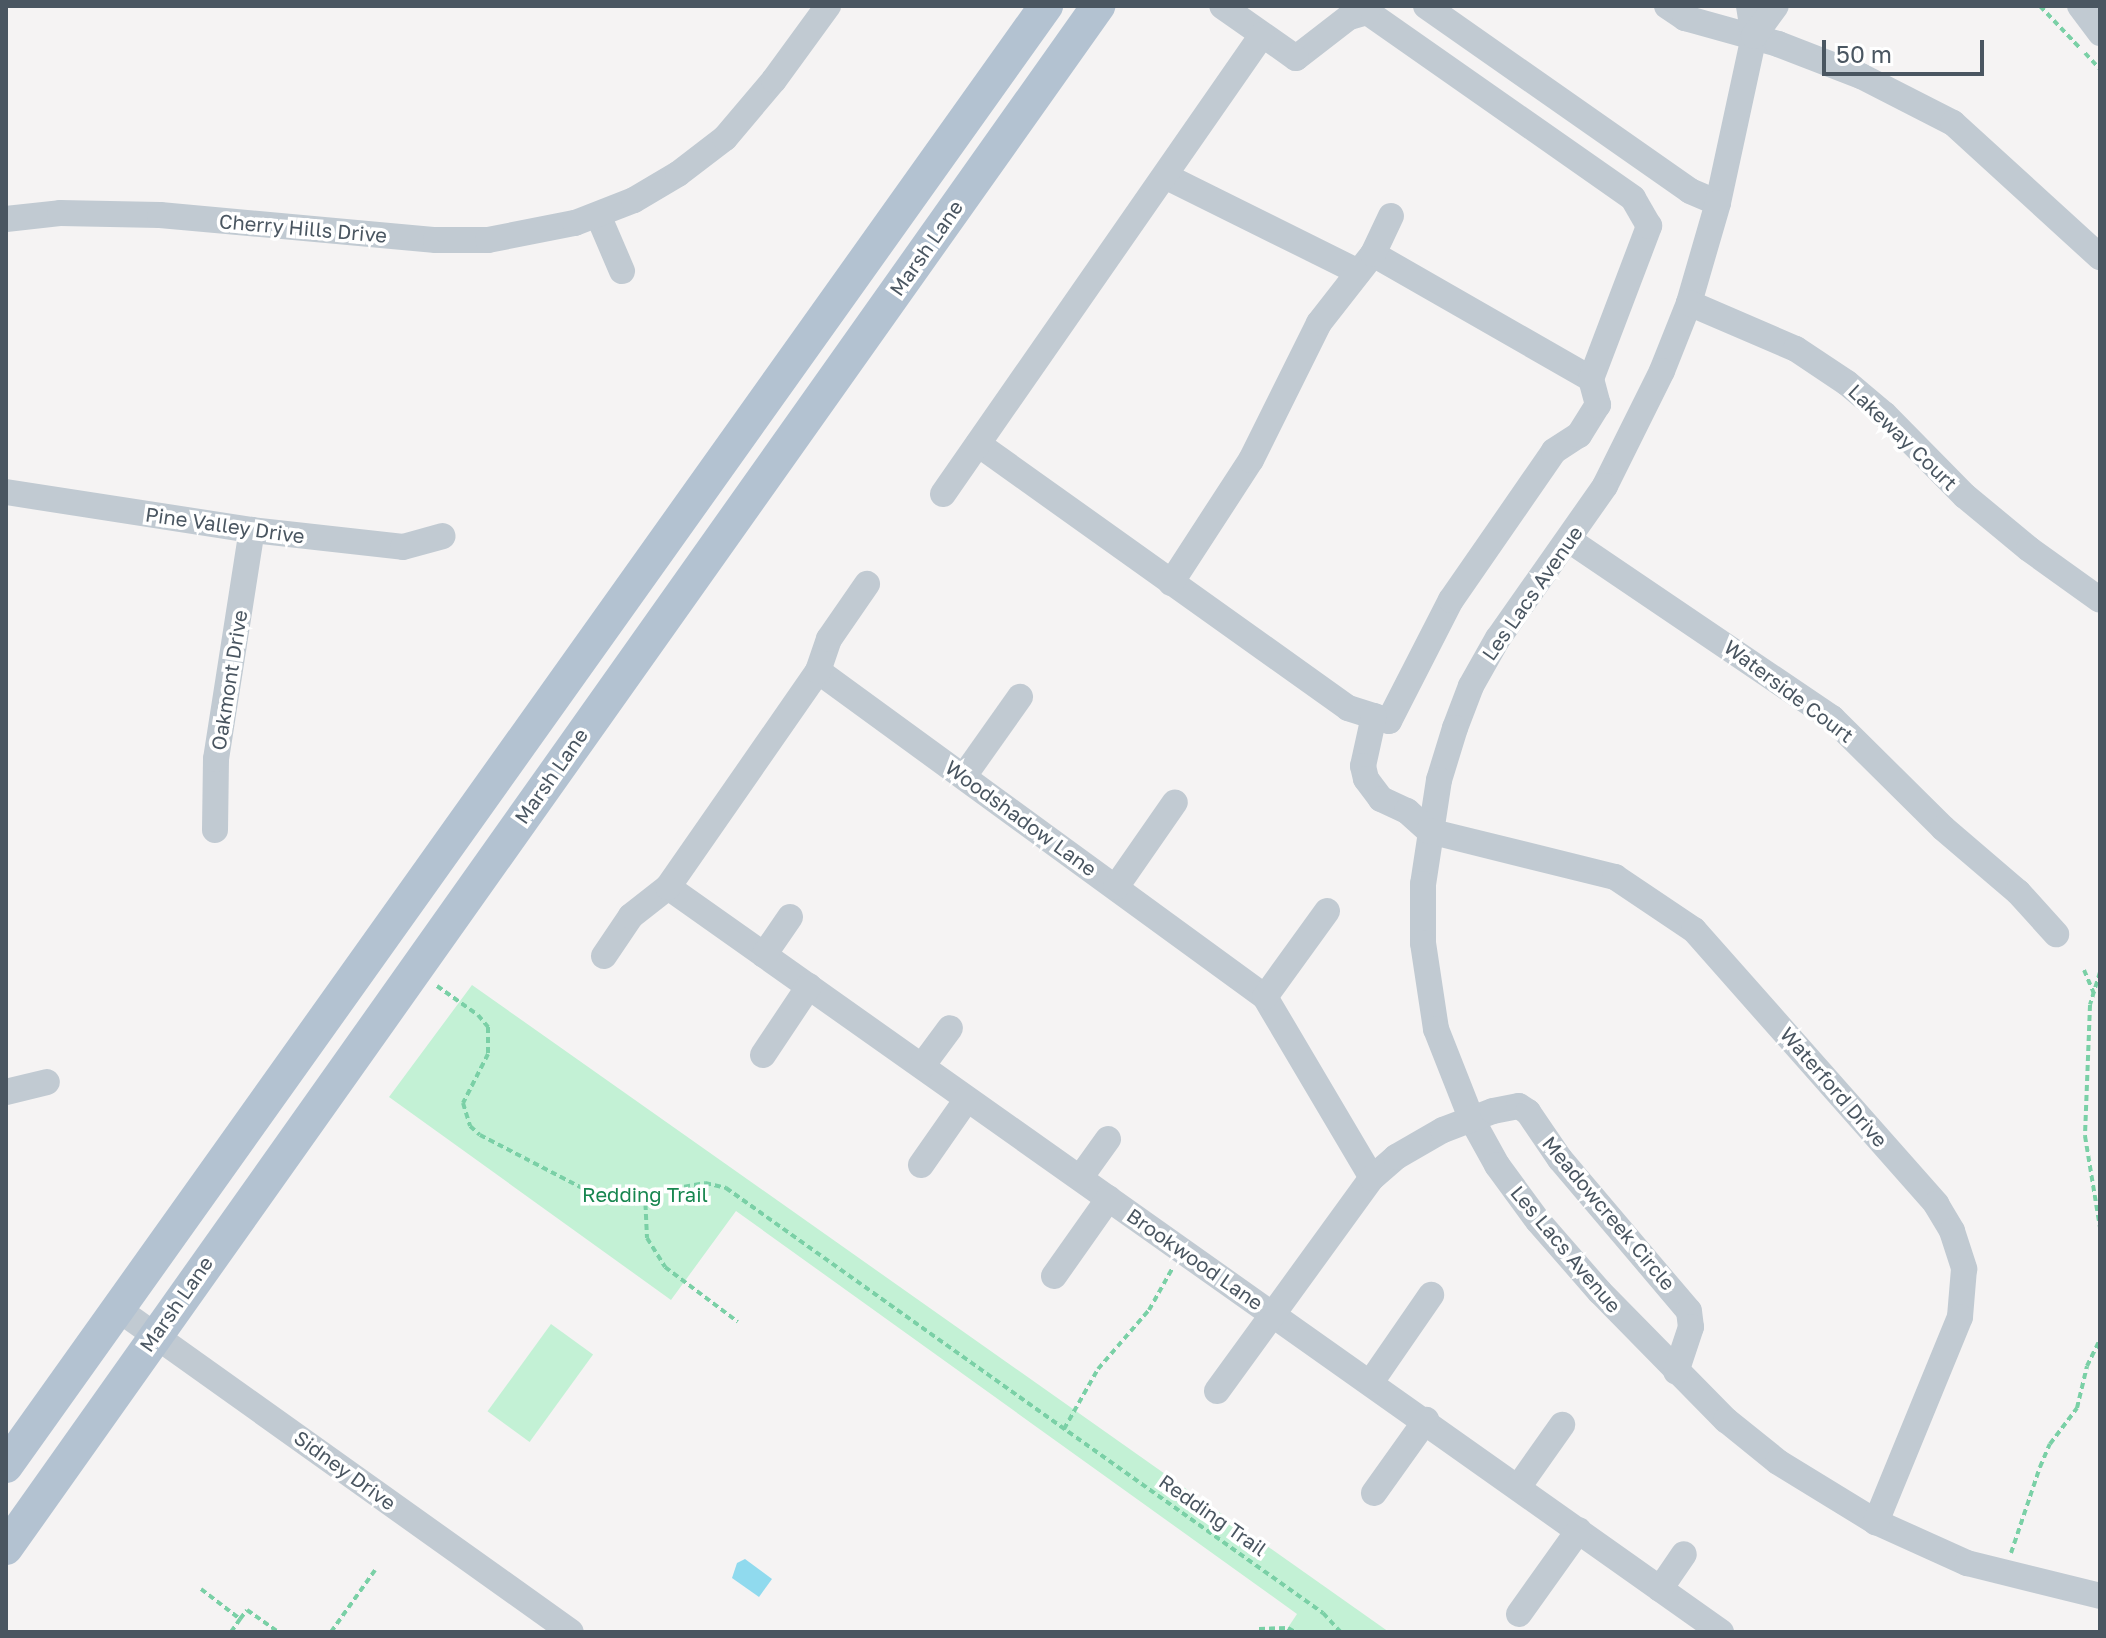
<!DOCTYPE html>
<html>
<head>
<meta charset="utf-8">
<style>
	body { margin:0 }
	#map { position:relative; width:2106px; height:1638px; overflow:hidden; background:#f5f3f3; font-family:"Golos Text",sans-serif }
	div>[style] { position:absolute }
	.green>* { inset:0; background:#c3f1d5; transform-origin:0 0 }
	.water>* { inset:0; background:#90daee }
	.path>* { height:4px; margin-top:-2px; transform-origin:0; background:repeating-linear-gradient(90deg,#7ad0a6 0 6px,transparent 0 10px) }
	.minor>* { height:26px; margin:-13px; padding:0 13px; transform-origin:13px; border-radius:13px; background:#c1cad2 }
	.major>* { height:34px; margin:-17px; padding:0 17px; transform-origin:17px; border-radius:17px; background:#b3c2d1 }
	span { translate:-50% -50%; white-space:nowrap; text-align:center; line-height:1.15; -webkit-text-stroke:7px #fff; paint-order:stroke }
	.street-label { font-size:20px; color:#4a5661 }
	.park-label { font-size:20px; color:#17864f }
	.frame { position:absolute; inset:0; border:8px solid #4a5661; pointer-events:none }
	.scale { position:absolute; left:1822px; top:40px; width:162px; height:36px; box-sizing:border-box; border:4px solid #4a5661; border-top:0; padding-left:10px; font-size:24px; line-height:28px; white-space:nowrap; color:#4a5661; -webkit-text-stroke:6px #fff; paint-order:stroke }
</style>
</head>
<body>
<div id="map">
	<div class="green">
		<div style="clip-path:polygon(472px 985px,1389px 1632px,1285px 1632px,1297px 1614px,736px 1211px,671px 1300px,389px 1097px)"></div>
		<div style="left:551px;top:1324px;width:52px;height:108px;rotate:36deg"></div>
	</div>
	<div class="water">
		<div style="clip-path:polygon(745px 1559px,772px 1579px,759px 1597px,732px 1578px,737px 1563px)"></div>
	</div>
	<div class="path">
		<div style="left:2040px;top:6px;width:57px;rotate:46.4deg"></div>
		<div style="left:2085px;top:53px;width:22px;rotate:47deg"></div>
		<div style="left:2084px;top:970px;width:26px;rotate:67deg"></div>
		<div style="left:2100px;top:972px;width:34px;rotate:107deg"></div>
		<div style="left:2090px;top:1005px;width:131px;rotate:92.2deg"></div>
		<div style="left:2085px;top:1136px;width:93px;rotate:80.7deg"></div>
		<div style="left:437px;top:986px;width:50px;rotate:35.3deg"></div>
		<div style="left:478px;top:1015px;width:16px;rotate:50deg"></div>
		<div style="left:488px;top:1027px;width:27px;rotate:90deg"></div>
		<div style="left:488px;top:1054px;width:55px;rotate:117deg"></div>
		<div style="left:463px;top:1103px;width:24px;rotate:73deg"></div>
		<div style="left:470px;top:1126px;width:13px;rotate:42deg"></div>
		<div style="left:480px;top:1135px;width:128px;rotate:27.4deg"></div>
		<div style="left:594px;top:1194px;width:51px"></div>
		<div style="left:645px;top:1194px;width:61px;rotate:-10.4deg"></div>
		<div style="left:705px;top:1183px;width:22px;rotate:13deg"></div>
		<div style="left:726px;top:1188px;width:733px;rotate:35.45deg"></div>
		<div style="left:1323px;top:1613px;width:26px;rotate:47deg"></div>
		<div style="left:645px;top:1194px;width:44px;rotate:87.4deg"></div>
		<div style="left:647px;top:1238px;width:34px;rotate:58deg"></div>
		<div style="left:665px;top:1267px;width:91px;rotate:37deg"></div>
		<div style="left:1064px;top:1429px;width:69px;rotate:-60.5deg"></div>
		<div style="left:1098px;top:1369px;width:78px;rotate:-49.2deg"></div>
		<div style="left:1149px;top:1310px;width:47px;rotate:-60.7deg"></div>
		<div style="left:2011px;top:1553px;width:91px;rotate:-71.4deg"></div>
		<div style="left:2040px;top:1467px;width:25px;rotate:-67deg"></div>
		<div style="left:2050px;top:1444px;width:45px;rotate:-53.1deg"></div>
		<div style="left:2077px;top:1408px;width:43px;rotate:-76.6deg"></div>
		<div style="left:2087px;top:1366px;width:30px;rotate:-64deg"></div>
		<div style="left:201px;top:1589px;width:49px;rotate:37.6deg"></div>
		<div style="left:240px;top:1619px;width:11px;rotate:-52deg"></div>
		<div style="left:247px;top:1610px;width:38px;rotate:35deg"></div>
		<div style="left:1259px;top:1629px;width:29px;rotate:-2deg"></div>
		<div style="left:1288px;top:1628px;width:8px;rotate:30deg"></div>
		<div style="left:231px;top:1632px;width:16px;rotate:-55deg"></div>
		<div style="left:331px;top:1632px;width:76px;rotate:-54.6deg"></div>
	</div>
	<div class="minor">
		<div style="left:1426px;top:6px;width:322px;rotate:35deg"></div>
		<div style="left:1690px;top:191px;width:30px;rotate:23deg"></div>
		<div style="left:1667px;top:6px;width:22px;rotate:34deg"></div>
		<div style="left:1685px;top:18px;width:97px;rotate:15.6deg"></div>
		<div style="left:1778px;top:44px;width:89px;rotate:21.1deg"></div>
		<div style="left:1861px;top:76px;width:103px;rotate:27.1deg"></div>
		<div style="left:1953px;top:123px;width:199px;rotate:42.4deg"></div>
		<div style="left:1749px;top:6px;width:30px;rotate:81deg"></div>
		<div style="left:1754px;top:36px;width:171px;rotate:102.2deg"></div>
		<div style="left:1718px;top:203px;width:104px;rotate:106.2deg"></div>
		<div style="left:1689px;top:303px;width:73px;rotate:111.7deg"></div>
		<div style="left:1662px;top:371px;width:128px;rotate:116.4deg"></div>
		<div style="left:1605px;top:486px;width:186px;rotate:125.1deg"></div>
		<div style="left:1498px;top:638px;width:55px;rotate:119.4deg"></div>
		<div style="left:1471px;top:686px;width:45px;rotate:110.9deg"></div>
		<div style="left:1455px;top:728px;width:54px;rotate:107.1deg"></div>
		<div style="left:1439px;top:780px;width:105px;rotate:98.7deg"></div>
		<div style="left:1423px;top:884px;width:59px;rotate:90deg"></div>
		<div style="left:1423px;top:943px;width:87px;rotate:81.4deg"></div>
		<div style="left:1436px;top:1029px;width:96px;rotate:68.5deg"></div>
		<div style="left:1471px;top:1118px;width:54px;rotate:61deg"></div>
		<div style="left:1497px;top:1165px;width:69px;rotate:53.8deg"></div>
		<div style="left:1538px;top:1221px;width:94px;rotate:48.9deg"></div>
		<div style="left:1600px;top:1292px;width:180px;rotate:45.5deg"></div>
		<div style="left:1726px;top:1420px;width:67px;rotate:38.9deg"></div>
		<div style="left:1778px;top:1462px;width:115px;rotate:31.5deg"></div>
		<div style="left:1876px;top:1522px;width:100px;rotate:24.3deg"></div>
		<div style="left:1967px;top:1563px;width:137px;rotate:13.9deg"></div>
		<div style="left:2080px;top:6px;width:34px;rotate:53deg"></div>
		<div style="left:1754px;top:36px;width:37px;rotate:-54deg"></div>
		<div style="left:1165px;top:176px;width:216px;rotate:26.4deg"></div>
		<div style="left:598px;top:215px;width:61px;rotate:66.8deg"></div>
		<div style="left:6px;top:219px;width:54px;rotate:-6.3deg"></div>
		<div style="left:60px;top:213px;width:100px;rotate:1.1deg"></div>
		<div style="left:160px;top:215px;width:277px;rotate:5.2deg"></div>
		<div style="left:436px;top:240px;width:52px"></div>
		<div style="left:488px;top:240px;width:89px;rotate:-11.1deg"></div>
		<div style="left:575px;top:223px;width:63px;rotate:-21.3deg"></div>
		<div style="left:634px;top:200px;width:51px;rotate:-30.6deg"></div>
		<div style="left:678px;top:174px;width:59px;rotate:-37.5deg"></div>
		<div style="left:725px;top:138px;width:76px;rotate:-49.8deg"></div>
		<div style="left:774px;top:80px;width:92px;rotate:-53.9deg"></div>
		<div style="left:1373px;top:254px;width:251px;rotate:29.8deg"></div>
		<div style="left:1689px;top:303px;width:116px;rotate:23.3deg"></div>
		<div style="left:1796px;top:349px;width:61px;rotate:33.7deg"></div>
		<div style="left:1847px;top:383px;width:48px;rotate:40deg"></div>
		<div style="left:1884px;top:414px;width:115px;rotate:45.4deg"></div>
		<div style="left:1965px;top:496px;width:83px;rotate:39.6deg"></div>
		<div style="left:2029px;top:549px;width:87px;rotate:35.7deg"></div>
		<div style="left:978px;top:444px;width:455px;rotate:35.5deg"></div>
		<div style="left:1348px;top:708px;width:43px;rotate:17.6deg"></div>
		<div style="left:1389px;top:721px;width:136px;rotate:-62.9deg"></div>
		<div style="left:1451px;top:600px;width:181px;rotate:-55.3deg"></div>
		<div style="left:1554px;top:451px;width:30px;rotate:-33deg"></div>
		<div style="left:1579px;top:435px;width:36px;rotate:-58deg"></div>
		<div style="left:1598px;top:405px;width:27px;rotate:-105deg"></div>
		<div style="left:1591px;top:379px;width:164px;rotate:-69.2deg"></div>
		<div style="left:1649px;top:226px;width:32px;rotate:-120deg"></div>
		<div style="left:1633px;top:198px;width:325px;rotate:-145deg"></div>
		<div style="left:1367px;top:12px;width:19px;rotate:164deg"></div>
		<div style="left:1349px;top:17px;width:67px;rotate:142.3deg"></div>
		<div style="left:1296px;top:58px;width:90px;rotate:-144.9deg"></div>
		<div style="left:6px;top:492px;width:249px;rotate:8.8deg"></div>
		<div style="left:252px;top:530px;width:152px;rotate:6.4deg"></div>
		<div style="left:403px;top:547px;width:41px;rotate:-15.4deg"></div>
		<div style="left:943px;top:494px;width:559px;rotate:-55.2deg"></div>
		<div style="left:1569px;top:540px;width:318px;rotate:34.1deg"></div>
		<div style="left:1832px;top:718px;width:156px;rotate:44.7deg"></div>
		<div style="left:1943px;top:828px;width:99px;rotate:40.5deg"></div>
		<div style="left:2018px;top:892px;width:57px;rotate:47.9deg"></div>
		<div style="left:1171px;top:583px;width:147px;rotate:-57deg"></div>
		<div style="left:1251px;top:460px;width:153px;rotate:-63.6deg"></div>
		<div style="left:1319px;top:323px;width:88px;rotate:-52deg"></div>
		<div style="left:1373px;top:254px;width:42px;rotate:-64.7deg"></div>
		<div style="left:818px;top:671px;width:553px;rotate:36.1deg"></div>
		<div style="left:1265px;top:997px;width:210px;rotate:59.4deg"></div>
		<div style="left:1374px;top:716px;width:51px;rotate:102.4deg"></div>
		<div style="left:1363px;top:766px;width:13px;rotate:77deg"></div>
		<div style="left:1366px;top:779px;width:25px;rotate:53deg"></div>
		<div style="left:1381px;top:799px;width:29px;rotate:25deg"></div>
		<div style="left:1407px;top:811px;width:30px;rotate:42deg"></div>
		<div style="left:1429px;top:831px;width:192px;rotate:13.9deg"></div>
		<div style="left:1615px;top:877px;width:95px;rotate:33.9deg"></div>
		<div style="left:1694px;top:930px;width:366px;rotate:48.5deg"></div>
		<div style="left:1936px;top:1204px;width:31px;rotate:59deg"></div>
		<div style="left:1952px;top:1231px;width:40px;rotate:72deg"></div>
		<div style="left:1964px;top:1269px;width:48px;rotate:94.8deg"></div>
		<div style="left:1960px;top:1317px;width:222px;rotate:112.3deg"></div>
		<div style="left:964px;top:776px;width:97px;rotate:-54.7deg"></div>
		<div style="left:215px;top:830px;width:71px;rotate:-89.2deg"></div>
		<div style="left:216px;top:759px;width:232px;rotate:-81.1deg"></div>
		<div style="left:668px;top:887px;width:1290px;rotate:35.28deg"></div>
		<div style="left:1116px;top:887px;width:103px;rotate:-55.2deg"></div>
		<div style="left:764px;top:955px;width:46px;rotate:-55.6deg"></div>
		<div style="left:604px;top:956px;width:48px;rotate:-56deg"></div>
		<div style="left:631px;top:916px;width:47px;rotate:-38.1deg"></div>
		<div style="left:668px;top:887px;width:263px;rotate:-55.2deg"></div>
		<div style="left:818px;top:671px;width:34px;rotate:-71deg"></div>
		<div style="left:829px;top:639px;width:67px;rotate:-55.4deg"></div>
		<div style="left:1265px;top:997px;width:106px;rotate:-54.2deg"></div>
		<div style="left:763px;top:1055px;width:83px;rotate:-56.3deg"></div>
		<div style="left:922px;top:1066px;width:47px;rotate:-53.6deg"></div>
		<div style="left:6px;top:1092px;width:42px;rotate:-13.7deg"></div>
		<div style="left:921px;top:1165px;width:80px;rotate:-55.1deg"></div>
		<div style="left:1080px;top:1178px;width:48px;rotate:-54.3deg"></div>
		<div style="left:1054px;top:1276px;width:95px;rotate:-54.8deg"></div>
		<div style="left:118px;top:1309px;width:556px;rotate:35.49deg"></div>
		<div style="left:1371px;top:1382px;width:106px;rotate:-55.4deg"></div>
		<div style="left:1217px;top:1391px;width:263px;rotate:-54deg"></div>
		<div style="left:1372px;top:1178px;width:32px;rotate:-41deg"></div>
		<div style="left:1396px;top:1157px;width:54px;rotate:-29.9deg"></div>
		<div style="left:1443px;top:1130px;width:53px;rotate:-20.8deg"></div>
		<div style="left:1493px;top:1111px;width:26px;rotate:-11deg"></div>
		<div style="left:1519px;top:1106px;width:11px;rotate:34deg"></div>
		<div style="left:1528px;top:1112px;width:57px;rotate:55.8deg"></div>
		<div style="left:1560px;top:1159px;width:199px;rotate:49.7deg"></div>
		<div style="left:1689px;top:1311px;width:16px;rotate:83deg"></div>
		<div style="left:1691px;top:1327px;width:47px;rotate:108.4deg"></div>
		<div style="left:1519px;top:1486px;width:75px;rotate:-54.8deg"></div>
		<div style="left:1374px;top:1493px;width:90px;rotate:-54.5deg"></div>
		<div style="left:1660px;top:1589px;width:42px;rotate:-55.6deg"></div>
		<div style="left:1519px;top:1614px;width:103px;rotate:-54.5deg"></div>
	</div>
	<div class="major">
		<div style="left:6px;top:1466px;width:1793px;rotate:-54.54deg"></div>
		<div style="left:6px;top:1548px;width:1890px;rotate:-54.69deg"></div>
	</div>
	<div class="street-label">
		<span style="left:303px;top:228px;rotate:5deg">Cherry Hills Drive</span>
		<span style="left:926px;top:248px;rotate:-55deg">Marsh Lane</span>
		<span style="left:1903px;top:437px;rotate:44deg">Lakeway Court</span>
		<span style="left:225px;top:525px;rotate:8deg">Pine Valley Drive</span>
		<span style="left:1532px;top:593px;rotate:-55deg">Les Lacs Avenue</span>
		<span style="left:229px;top:680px;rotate:-81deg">Oakmont Drive</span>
		<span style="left:1789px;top:691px;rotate:37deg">Waterside Court</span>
		<span style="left:551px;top:776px;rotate:-55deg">Marsh Lane</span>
		<span style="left:1021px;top:818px;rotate:36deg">Woodshadow Lane</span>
		<span style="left:1834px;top:1087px;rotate:49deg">Waterford Drive</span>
		<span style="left:1609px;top:1213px;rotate:50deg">Meadowcreek Circle</span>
		<span style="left:1566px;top:1249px;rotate:50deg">Les Lacs Avenue</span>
		<span style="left:1195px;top:1259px;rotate:35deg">Brookwood Lane</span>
		<span style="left:176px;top:1304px;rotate:-55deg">Marsh Lane</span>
		<span style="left:345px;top:1470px;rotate:36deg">Sidney Drive</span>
		<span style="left:1213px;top:1515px;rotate:35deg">Redding Trail</span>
	</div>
	<div class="park-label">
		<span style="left:645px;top:1194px">Redding Trail</span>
	</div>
	<div class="frame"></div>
	<div class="scale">50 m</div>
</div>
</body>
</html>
